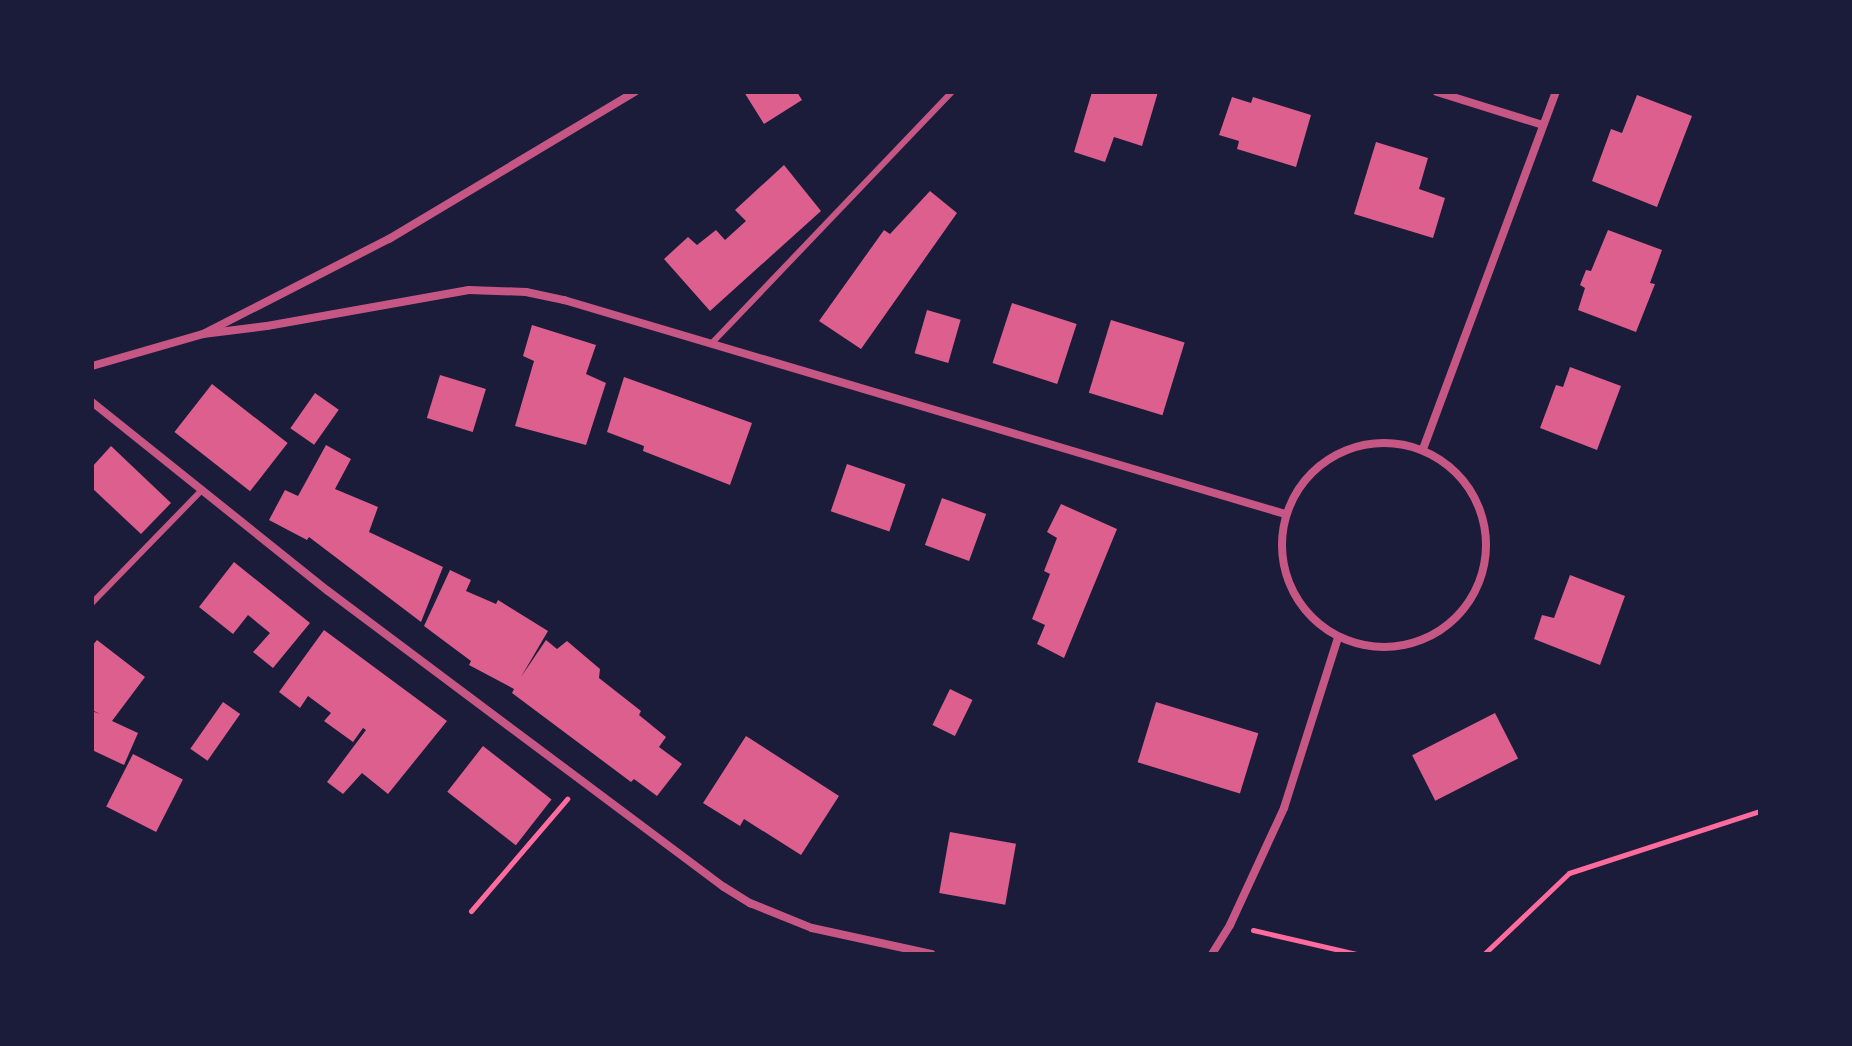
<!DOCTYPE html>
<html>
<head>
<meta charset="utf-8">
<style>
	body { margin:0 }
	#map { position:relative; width:1852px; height:1046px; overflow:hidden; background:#1b1b3a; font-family:"Noto Sans",sans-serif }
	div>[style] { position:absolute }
	.building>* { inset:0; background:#dd5f8e; transform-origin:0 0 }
	.path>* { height:5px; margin:-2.5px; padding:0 2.5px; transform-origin:2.5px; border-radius:2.5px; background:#ff6b9d }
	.service>* { height:6px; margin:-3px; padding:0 3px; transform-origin:3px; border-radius:3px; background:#c65784 }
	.minor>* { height:8px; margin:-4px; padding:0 4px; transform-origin:4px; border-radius:4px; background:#c65784 }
	.minor>.ring { margin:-4px; padding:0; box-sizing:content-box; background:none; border:8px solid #c65784; border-radius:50% }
	span { translate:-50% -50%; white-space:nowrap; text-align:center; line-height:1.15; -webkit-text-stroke:6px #1b1b3a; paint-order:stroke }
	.frame { position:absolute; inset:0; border:94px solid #1b1b3a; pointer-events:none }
</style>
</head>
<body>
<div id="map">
	<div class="building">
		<div style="clip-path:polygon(744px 92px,797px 92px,802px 100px,764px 124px)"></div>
		<div style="clip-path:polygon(1092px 92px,1158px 92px,1142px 146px,1114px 137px,1105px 162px,1074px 152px)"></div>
		<div style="clip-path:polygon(1637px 95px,1692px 116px,1657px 207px,1592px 181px,1611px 129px,1622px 133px)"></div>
		<div style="clip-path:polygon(1232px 97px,1251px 103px,1253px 97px,1311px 115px,1296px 167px,1237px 149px,1239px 141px,1219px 135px)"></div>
		<div style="clip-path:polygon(1376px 142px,1428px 158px,1419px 189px,1445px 198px,1433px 238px,1354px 214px)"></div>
		<div style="clip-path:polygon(784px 165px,821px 211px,710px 311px,664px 259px,688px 237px,697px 245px,716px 230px,725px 240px,746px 221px,735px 210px)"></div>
		<div style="clip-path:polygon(930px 191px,957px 213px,861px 349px,819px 321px,884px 230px,890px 234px)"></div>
		<div style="clip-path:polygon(1608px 230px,1662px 250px,1650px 283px,1655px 284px,1636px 332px,1578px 310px,1585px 288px,1580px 285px,1586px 270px,1591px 271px)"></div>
		<div style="left:1012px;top:303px;width:68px;height:63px;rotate:18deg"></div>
		<div style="left:927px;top:310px;width:35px;height:45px;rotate:16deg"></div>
		<div style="left:1111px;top:320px;width:77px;height:76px;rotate:17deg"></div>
		<div style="clip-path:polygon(532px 325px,596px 345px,586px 374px,606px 383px,586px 445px,515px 426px,534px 361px,523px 356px)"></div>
		<div style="clip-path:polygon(1570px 367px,1621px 386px,1597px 450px,1540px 428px,1556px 385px,1563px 387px)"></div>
		<div style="left:440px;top:375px;width:48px;height:45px;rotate:17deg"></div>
		<div style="clip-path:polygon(624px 377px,752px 423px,730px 485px,643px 451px,644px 446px,607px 432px)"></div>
		<div style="left:212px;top:384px;width:96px;height:61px;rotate:38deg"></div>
		<div style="left:315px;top:393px;width:29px;height:43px;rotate:35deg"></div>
		<div style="clip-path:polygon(326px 445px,351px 459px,335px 489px,378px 507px,369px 532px,443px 567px,421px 622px,309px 537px,307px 540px,269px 520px,285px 490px,298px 496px)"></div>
		<div style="clip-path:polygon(111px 446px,171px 503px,141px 534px,92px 488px,92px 467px)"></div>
		<div style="left:847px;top:464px;width:62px;height:50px;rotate:19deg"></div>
		<div style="left:942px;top:498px;width:47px;height:50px;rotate:20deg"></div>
		<div style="clip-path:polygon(1061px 504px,1117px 529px,1064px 658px,1037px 644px,1045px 625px,1032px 619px,1050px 574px,1044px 571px,1057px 538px,1047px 532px)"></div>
		<div style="clip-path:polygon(234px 562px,310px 623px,273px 668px,253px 652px,270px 633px,248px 615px,233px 634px,199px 607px)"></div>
		<div style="clip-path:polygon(450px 570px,471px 580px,466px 591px,496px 604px,498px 600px,548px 631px,521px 677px,546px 640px,557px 649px,567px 641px,600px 669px,599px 678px,641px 711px,639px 715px,666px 737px,659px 747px,682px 764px,657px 796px,634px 779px,631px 782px,512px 693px,514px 689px,469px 665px,471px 661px,424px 626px)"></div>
		<div style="clip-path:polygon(1570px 575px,1625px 596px,1600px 665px,1534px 639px,1542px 615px,1554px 618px)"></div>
		<div style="clip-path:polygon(324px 630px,447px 721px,388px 794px,362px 773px,343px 794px,327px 782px,366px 730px,363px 728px,353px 742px,324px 721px,331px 713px,308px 696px,300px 708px,279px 692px)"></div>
		<div style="clip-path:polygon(97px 640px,145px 677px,112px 721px,138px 733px,124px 765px,92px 750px,92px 711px,100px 714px,92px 710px,92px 646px)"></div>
		<div style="left:950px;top:689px;width:25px;height:40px;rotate:26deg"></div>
		<div style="left:223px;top:702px;width:21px;height:57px;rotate:35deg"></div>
		<div style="left:1156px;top:702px;width:107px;height:63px;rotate:17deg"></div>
		<div style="left:1495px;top:713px;width:51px;height:93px;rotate:63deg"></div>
		<div style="clip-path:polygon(746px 736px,839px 796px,801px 855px,744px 819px,740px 826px,703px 803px)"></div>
		<div style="left:483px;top:746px;width:87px;height:58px;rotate:38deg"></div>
		<div style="left:133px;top:754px;width:56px;height:59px;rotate:27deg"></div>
		<div style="left:950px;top:832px;width:67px;height:62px;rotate:10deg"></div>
	</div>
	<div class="path">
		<div style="left:471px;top:911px;width:148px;rotate:-49.4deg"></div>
		<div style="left:1253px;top:930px;width:107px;rotate:13deg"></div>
		<div style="left:1484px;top:954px;width:117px;rotate:-43.6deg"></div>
		<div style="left:1569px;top:873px;width:201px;rotate:-18deg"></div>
	</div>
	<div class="service">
		<div style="left:711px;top:344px;width:349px;rotate:-46.3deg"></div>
		<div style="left:92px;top:603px;width:155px;rotate:-45.8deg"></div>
	</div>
	<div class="minor">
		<div style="left:1437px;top:92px;width:111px;rotate:17.3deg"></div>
		<div style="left:203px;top:334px;width:64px;rotate:-7.1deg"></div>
		<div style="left:267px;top:326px;width:205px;rotate:-10.1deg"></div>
		<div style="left:469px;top:290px;width:57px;rotate:2deg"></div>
		<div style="left:526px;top:292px;width:39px;rotate:12deg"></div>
		<div style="left:564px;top:300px;width:752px;rotate:16.53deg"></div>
		<div style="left:92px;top:366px;width:116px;rotate:-16.1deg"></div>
		<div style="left:203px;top:334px;width:209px;rotate:-27.1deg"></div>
		<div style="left:389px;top:239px;width:287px;rotate:-30.9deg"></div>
		<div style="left:92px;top:402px;width:302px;rotate:38.7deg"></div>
		<div style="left:328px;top:591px;width:494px;rotate:36.8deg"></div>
		<div style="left:724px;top:887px;width:31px;rotate:32deg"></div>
		<div style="left:750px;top:903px;width:67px;rotate:22deg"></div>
		<div style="left:812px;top:928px;width:122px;rotate:12.3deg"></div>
		<div class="ring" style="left:1282px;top:443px;width:196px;height:196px"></div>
		<div style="left:1423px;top:449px;width:381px;rotate:-69.6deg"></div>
		<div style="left:1212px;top:954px;width:34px;rotate:-58deg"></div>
		<div style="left:1230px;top:925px;width:129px;rotate:-65.2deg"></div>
		<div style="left:1284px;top:808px;width:178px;rotate:-72.4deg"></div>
	</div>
	<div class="frame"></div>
</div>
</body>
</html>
